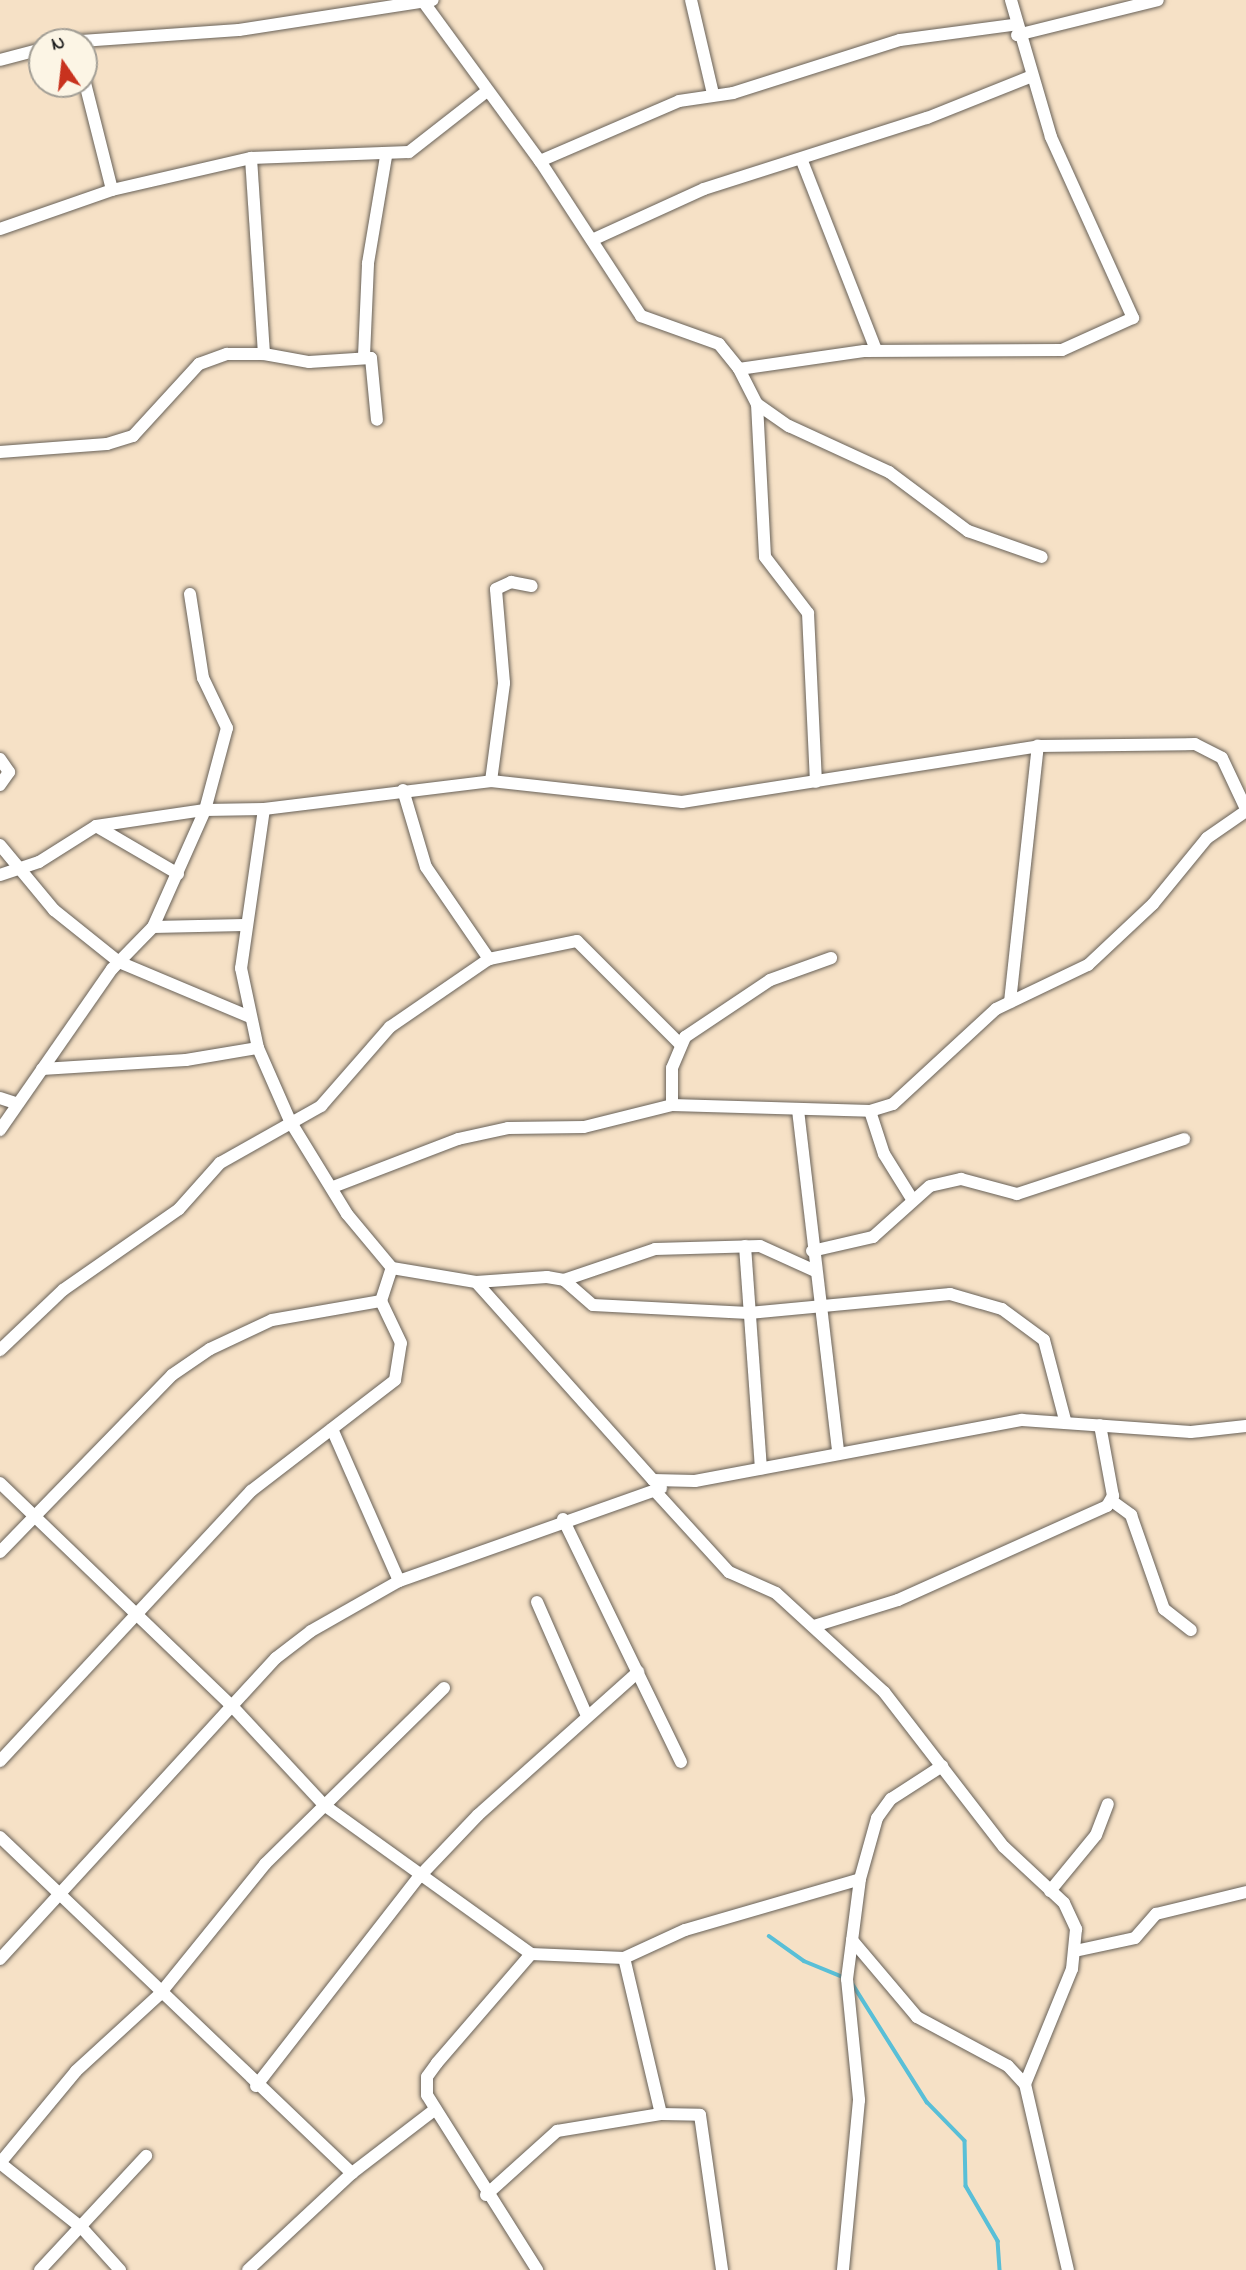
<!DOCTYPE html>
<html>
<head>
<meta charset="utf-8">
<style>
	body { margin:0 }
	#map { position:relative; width:1246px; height:2270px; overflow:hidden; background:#f6e1c6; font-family:"Indie Flower",sans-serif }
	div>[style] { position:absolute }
	.stream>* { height:3.5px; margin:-1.75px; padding:0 1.75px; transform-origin:1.75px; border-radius:1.75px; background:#59bfd7 }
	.roads { filter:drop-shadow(0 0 2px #686158) drop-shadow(0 0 2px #686158) }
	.minor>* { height:12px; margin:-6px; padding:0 6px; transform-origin:6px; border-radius:6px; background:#fff }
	span { translate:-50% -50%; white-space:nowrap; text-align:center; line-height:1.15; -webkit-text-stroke:5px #fcf5e5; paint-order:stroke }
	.north { position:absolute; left:28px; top:28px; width:70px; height:70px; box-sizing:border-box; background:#fcf5e5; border:2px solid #a29e95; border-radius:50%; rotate:346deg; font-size:19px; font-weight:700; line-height:28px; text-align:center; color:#1c1c1c }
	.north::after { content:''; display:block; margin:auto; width:24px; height:32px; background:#c8321e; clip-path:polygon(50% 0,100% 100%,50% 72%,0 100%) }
</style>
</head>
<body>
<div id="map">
	<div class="stream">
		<div style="left:769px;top:1936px;width:43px;rotate:35.5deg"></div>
		<div style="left:804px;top:1961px;width:42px;rotate:22.3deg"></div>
		<div style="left:852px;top:1983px;width:141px;rotate:57.8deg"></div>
		<div style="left:927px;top:2102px;width:54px;rotate:45.7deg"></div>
		<div style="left:965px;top:2141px;width:45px;rotate:88.7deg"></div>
		<div style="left:966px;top:2186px;width:64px;rotate:59.8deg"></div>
		<div style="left:998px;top:2241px;width:29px;rotate:86deg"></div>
	</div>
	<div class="roads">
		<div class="minor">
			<div style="left:422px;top:0;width:200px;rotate:53.8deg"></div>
			<div style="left:540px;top:161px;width:185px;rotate:56.9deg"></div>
			<div style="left:641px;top:316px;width:83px;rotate:19.7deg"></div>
			<div style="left:719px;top:344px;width:32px;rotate:51deg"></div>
			<div style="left:739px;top:369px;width:126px;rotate:-8.2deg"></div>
			<div style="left:864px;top:351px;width:198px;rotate:-0.3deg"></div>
			<div style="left:1062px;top:350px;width:78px;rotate:-24.3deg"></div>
			<div style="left:1133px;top:318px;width:199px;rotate:-114.4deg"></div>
			<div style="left:1051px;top:137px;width:143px;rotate:-106.3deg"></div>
			<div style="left:691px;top:0;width:97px;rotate:76.8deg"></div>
			<div style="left:1017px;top:35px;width:145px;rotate:-13.9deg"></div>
			<div style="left:67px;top:42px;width:172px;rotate:-4deg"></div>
			<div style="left:239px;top:30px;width:196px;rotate:-8.8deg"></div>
			<div style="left:0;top:60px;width:43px;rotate:-14.7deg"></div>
			<div style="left:84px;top:79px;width:114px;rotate:75.8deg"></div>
			<div style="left:540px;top:161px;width:151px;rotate:-23.3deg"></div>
			<div style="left:679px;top:101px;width:55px;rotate:-8.4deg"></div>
			<div style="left:733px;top:93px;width:175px;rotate:-17.6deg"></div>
			<div style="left:900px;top:40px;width:114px;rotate:-7.6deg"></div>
			<div style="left:802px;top:161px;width:203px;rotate:68.6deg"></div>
			<div style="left:0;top:229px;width:119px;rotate:-19.2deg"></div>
			<div style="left:112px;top:190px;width:143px;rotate:-13deg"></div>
			<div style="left:251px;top:158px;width:158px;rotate:-2.2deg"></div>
			<div style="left:409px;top:152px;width:99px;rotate:-38deg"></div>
			<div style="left:592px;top:240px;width:123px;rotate:-24.5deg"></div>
			<div style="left:704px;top:189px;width:234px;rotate:-17.7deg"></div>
			<div style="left:927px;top:118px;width:113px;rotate:-21.8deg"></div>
			<div style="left:264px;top:354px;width:46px;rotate:10.1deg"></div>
			<div style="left:309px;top:362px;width:62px;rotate:-3.7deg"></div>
			<div style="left:371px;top:358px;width:62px;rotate:84.5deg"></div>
			<div style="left:364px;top:356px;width:93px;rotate:-87.5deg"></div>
			<div style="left:368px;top:263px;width:108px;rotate:-80.4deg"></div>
			<div style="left:739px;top:369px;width:39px;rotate:63deg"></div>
			<div style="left:757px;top:404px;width:39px;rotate:35deg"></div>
			<div style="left:789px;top:426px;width:110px;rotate:24.7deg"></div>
			<div style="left:889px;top:472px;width:99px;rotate:36.8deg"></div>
			<div style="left:968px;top:531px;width:78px;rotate:19.4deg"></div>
			<div style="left:757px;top:404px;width:153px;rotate:87deg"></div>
			<div style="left:765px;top:557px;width:71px;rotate:52.5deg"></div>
			<div style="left:808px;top:613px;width:169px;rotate:87.3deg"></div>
			<div style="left:0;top:452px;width:107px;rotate:-4.3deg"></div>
			<div style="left:107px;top:444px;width:27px;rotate:-17deg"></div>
			<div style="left:133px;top:436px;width:98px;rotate:-47.5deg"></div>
			<div style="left:199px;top:364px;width:30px;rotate:-20deg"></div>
			<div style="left:227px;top:354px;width:37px"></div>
			<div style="left:264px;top:354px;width:196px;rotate:-93.8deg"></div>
			<div style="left:0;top:759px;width:16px;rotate:55deg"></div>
			<div style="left:9px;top:772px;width:16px;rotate:125deg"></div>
			<div style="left:491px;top:781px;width:99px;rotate:-82.4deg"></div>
			<div style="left:504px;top:683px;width:94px;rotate:-94.9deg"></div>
			<div style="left:496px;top:589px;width:17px;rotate:-25deg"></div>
			<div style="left:511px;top:582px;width:21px;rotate:11deg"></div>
			<div style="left:403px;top:790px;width:80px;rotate:73.4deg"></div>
			<div style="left:426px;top:867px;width:112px;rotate:55.6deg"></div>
			<div style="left:489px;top:959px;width:90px;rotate:-11.6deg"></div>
			<div style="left:577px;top:941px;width:146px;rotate:45deg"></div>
			<div style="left:264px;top:809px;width:161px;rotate:98.2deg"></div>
			<div style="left:241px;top:968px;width:82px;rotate:78deg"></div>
			<div style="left:258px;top:1048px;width:80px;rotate:66.3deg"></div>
			<div style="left:290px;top:1121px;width:109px;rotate:58.5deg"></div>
			<div style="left:347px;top:1214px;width:70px;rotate:50.2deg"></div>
			<div style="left:392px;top:1268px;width:85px;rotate:9.5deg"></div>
			<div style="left:476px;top:1282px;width:266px;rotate:48.2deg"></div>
			<div style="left:653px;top:1480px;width:42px;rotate:1.4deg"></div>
			<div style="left:695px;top:1481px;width:333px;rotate:-10.6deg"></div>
			<div style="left:1022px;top:1420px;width:169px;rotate:4.1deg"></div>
			<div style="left:1191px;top:1432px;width:55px;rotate:-6.2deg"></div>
			<div style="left:96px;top:826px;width:95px;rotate:30.3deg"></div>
			<div style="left:0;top:845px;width:85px;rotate:50.3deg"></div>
			<div style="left:54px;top:910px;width:83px;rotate:38.7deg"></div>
			<div style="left:119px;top:962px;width:142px;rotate:22.8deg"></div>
			<div style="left:0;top:875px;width:41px;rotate:-18.4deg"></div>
			<div style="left:39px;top:862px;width:67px;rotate:-32.3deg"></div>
			<div style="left:96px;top:826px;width:110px;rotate:-8.4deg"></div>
			<div style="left:205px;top:810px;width:59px;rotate:-1deg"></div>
			<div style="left:264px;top:809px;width:229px;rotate:-7deg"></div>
			<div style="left:491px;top:781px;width:192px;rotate:6.3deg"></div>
			<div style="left:682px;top:802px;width:360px;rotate:-8.9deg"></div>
			<div style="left:1038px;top:746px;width:157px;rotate:-0.7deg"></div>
			<div style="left:1195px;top:744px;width:30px;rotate:27deg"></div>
			<div style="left:1222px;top:758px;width:56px;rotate:64.8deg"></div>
			<div style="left:153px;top:927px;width:91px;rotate:-1.3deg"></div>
			<div style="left:1010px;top:1002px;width:258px;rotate:-83.8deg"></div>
			<div style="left:42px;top:1069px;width:144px;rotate:-3.6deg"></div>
			<div style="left:186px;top:1060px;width:73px;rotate:-9.5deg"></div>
			<div style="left:0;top:1098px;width:16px;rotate:18deg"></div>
			<div style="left:672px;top:1105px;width:37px;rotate:-90deg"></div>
			<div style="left:672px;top:1068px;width:34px;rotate:-67deg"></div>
			<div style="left:685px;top:1037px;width:102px;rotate:-33.8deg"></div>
			<div style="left:770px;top:980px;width:65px;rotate:-19.8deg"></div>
			<div style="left:798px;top:1110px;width:345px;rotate:83.3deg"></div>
			<div style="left:870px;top:1111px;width:45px;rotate:72deg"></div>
			<div style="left:884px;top:1154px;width:53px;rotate:58.1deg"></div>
			<div style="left:0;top:1130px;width:196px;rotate:-55.2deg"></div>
			<div style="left:112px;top:969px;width:59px;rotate:-45.7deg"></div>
			<div style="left:153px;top:927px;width:128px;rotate:-66deg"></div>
			<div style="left:205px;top:810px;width:85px;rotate:-75deg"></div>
			<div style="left:227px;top:728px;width:55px;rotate:-115.6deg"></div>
			<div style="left:203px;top:678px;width:85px;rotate:-98.8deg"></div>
			<div style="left:333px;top:1187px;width:134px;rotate:-21deg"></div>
			<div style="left:458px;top:1139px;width:51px;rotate:-12.4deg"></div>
			<div style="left:508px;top:1128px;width:76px;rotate:-0.8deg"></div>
			<div style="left:584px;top:1127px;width:91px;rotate:-14deg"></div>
			<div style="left:672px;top:1105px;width:198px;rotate:1.7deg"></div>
			<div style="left:870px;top:1111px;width:24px;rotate:-17deg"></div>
			<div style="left:893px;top:1104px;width:140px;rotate:-42.7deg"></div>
			<div style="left:996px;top:1009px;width:102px;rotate:-25.6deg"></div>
			<div style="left:1088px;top:965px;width:89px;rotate:-43.2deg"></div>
			<div style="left:1153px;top:904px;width:85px;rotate:-50.7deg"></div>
			<div style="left:1207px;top:838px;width:47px;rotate:-34.7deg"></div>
			<div style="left:745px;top:1246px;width:223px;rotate:85.9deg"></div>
			<div style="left:812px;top:1251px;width:63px;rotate:-12.9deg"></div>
			<div style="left:873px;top:1237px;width:76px;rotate:-41.8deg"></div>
			<div style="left:930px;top:1186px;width:32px;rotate:-13deg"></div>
			<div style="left:961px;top:1179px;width:58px;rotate:15deg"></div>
			<div style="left:1017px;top:1194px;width:176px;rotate:-18.2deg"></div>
			<div style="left:564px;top:1280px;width:96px;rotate:-18.8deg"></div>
			<div style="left:655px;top:1249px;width:105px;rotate:-1.6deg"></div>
			<div style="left:760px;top:1246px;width:60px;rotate:24.4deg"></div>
			<div style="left:476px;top:1282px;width:71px;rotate:-4deg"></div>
			<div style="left:547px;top:1277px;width:17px;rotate:10deg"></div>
			<div style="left:564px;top:1280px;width:38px;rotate:41deg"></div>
			<div style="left:593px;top:1305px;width:156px;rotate:2.9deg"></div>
			<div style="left:749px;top:1313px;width:202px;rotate:-5.4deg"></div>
			<div style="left:950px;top:1294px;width:54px;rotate:16.1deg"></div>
			<div style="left:1002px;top:1309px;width:52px;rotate:36.4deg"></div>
			<div style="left:1044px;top:1340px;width:83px;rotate:75.3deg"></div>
			<div style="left:0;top:1350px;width:87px;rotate:-43.6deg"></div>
			<div style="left:63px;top:1290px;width:141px;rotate:-34.9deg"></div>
			<div style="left:179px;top:1209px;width:62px;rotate:-48.3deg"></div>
			<div style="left:220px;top:1163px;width:116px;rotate:-29.4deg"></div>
			<div style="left:321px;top:1106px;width:105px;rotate:-48.9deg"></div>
			<div style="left:390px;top:1027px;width:120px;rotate:-34.5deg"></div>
			<div style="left:332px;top:1429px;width:166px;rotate:66.2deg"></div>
			<div style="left:0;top:1483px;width:322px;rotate:43.9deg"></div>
			<div style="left:232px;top:1706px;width:135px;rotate:47.1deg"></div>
			<div style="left:324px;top:1805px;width:255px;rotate:35.7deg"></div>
			<div style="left:531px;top:1954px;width:93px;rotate:2.5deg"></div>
			<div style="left:624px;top:1958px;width:67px;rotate:-24.7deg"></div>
			<div style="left:685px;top:1930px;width:182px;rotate:-16.2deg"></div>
			<div style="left:860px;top:1879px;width:101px;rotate:97.4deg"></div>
			<div style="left:847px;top:1979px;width:122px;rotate:84.3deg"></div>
			<div style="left:859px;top:2100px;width:171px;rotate:95.4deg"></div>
			<div style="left:655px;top:1491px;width:110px;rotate:47.6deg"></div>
			<div style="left:729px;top:1572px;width:51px;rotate:24.1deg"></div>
			<div style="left:776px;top:1593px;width:147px;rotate:42.5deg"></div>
			<div style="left:884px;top:1692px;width:196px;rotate:52.3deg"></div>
			<div style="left:1004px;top:1847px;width:82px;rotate:43deg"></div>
			<div style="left:1064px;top:1903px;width:29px;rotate:65deg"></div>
			<div style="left:1076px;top:1929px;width:40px;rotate:95.7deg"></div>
			<div style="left:1072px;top:1969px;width:124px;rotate:112.2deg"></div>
			<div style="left:1025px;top:2084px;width:191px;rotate:77deg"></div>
			<div style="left:1112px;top:1501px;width:24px;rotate:36deg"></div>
			<div style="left:1131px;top:1515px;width:100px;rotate:70.7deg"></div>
			<div style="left:1164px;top:1609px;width:34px;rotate:38deg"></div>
			<div style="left:563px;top:1519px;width:270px;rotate:64.1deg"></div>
			<div style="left:0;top:1552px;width:247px;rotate:-45.8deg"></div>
			<div style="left:172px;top:1375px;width:46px;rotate:-34.4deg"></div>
			<div style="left:210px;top:1349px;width:68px;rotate:-25.1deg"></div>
			<div style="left:272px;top:1320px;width:111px;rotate:-9.9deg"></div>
			<div style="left:381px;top:1301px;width:35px;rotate:-72deg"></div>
			<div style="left:537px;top:1602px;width:124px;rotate:66.3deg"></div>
			<div style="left:814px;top:1626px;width:88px;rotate:-17.2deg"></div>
			<div style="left:898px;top:1600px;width:229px;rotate:-24.2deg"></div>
			<div style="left:1107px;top:1506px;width:12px;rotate:-59deg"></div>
			<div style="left:1113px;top:1496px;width:72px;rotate:-100.4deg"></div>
			<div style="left:0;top:1761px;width:369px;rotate:-47.1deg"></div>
			<div style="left:251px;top:1491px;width:182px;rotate:-37.6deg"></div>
			<div style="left:395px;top:1380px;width:37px;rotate:-81deg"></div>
			<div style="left:401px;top:1343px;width:47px;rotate:-115.5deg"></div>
			<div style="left:0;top:1837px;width:487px;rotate:43.7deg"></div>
			<div style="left:860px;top:1879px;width:63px;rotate:-74.4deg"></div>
			<div style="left:877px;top:1818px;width:24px;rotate:-54deg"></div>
			<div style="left:891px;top:1799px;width:61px;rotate:-32.9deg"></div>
			<div style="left:1050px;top:1891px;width:72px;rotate:-50.6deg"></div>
			<div style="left:1096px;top:1835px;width:33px;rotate:-69deg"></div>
			<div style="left:852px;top:1940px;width:101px;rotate:49.8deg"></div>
			<div style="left:917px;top:2017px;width:103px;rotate:28.3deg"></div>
			<div style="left:1008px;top:2066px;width:25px;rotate:47deg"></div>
			<div style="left:1075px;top:1951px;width:61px;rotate:-12.2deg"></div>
			<div style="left:1135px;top:1938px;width:32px;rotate:-49deg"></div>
			<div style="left:1156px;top:1914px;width:93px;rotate:-13.7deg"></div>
			<div style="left:531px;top:1954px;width:144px;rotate:130.8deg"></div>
			<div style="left:437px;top:2063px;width:17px;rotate:126deg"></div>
			<div style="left:427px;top:2077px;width:18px;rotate:90deg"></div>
			<div style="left:427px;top:2095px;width:207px;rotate:57.8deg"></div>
			<div style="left:0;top:1959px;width:408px;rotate:-47.5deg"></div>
			<div style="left:276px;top:1658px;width:44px;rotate:-37.6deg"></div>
			<div style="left:311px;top:1631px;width:101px;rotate:-29.6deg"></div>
			<div style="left:399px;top:1581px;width:278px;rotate:-19.5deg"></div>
			<div style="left:256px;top:2086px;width:264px;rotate:-52.1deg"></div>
			<div style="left:418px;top:1878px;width:87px;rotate:-46.4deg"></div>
			<div style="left:478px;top:1815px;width:215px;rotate:-41.8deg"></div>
			<div style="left:661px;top:2114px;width:39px;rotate:1deg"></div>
			<div style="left:700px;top:2115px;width:157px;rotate:81.9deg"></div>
			<div style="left:0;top:2163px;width:119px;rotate:-50.4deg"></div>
			<div style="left:76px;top:2071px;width:113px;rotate:-42.5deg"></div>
			<div style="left:159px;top:1995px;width:169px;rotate:-51deg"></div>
			<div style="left:265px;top:1864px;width:251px;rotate:-44.5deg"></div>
			<div style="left:0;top:2163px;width:105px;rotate:38.4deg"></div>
			<div style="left:82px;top:2228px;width:57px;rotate:47.9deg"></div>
			<div style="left:486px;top:2195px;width:96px;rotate:-42deg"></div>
			<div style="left:557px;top:2131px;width:105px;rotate:-9.3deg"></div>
			<div style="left:661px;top:2114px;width:160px;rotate:-103.3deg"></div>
			<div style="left:40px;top:2270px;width:156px;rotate:-47.1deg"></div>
			<div style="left:248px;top:2270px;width:142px;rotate:-43deg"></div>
			<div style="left:352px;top:2173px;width:103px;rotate:-37.5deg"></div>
		</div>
	</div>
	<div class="north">N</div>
</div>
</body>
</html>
